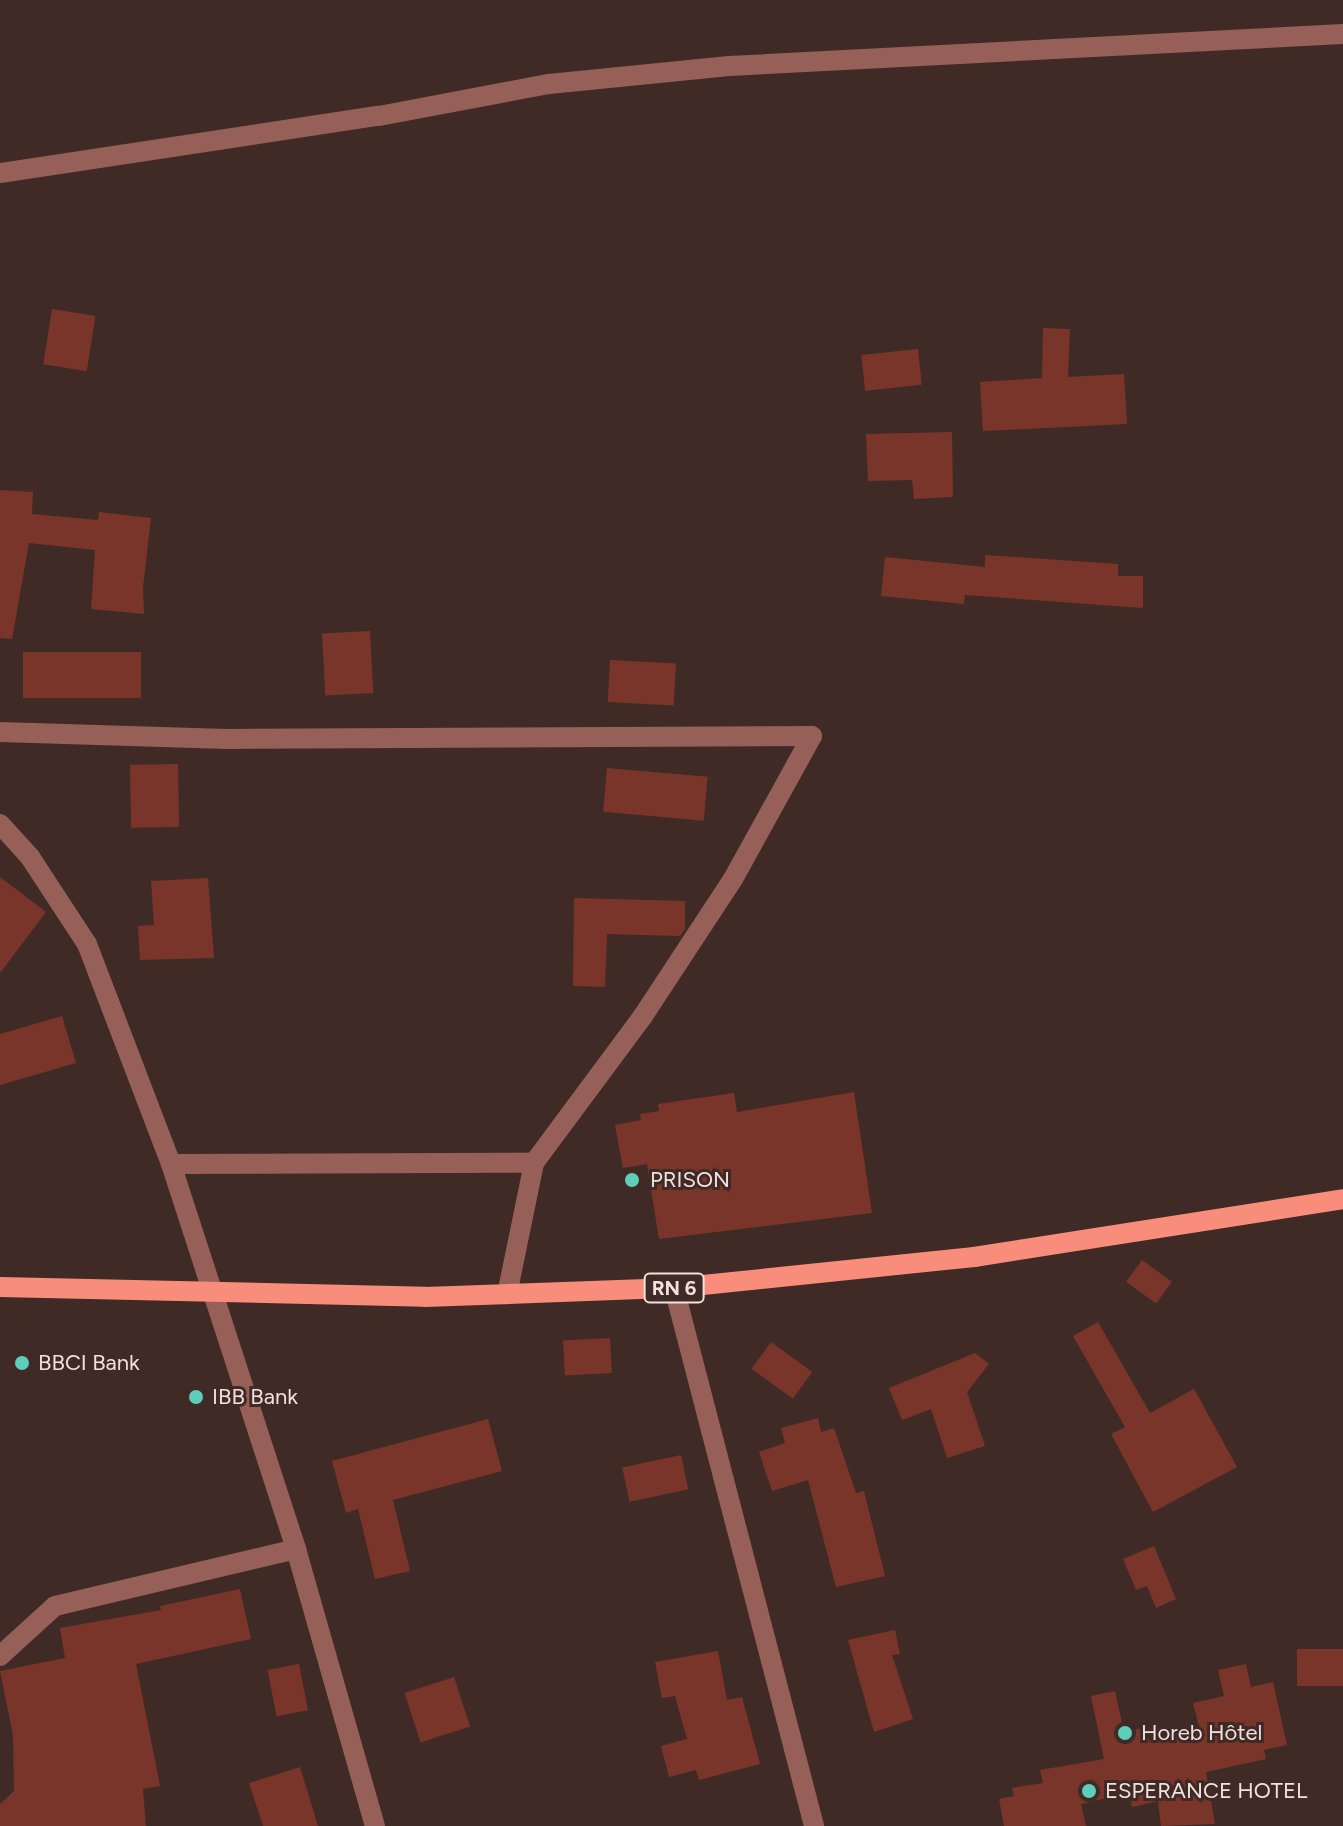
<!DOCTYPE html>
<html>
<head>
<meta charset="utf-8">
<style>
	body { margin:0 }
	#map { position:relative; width:1343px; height:1826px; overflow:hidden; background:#402a26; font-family:Figtree,sans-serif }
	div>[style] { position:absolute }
	.building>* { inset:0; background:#7a352b; transform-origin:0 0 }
	.street>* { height:20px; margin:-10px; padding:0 10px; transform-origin:10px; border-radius:10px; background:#966058 }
	.primary>* { height:20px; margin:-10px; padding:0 10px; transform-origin:10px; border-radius:10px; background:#f98d7c }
	.dots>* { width:22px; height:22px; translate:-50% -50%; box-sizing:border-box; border:4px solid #402a26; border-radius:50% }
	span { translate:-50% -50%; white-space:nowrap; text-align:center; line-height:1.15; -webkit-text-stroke:6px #402a26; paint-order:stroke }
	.shield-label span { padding:2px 6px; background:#402a26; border:2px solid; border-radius:6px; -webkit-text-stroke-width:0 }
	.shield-label { font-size:20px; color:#f1e2df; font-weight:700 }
	.poi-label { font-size:22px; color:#f1e2df }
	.left { translate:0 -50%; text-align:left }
</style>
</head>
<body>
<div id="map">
	<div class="building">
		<div style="left:52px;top:309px;width:44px;height:56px;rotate:9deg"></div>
		<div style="clip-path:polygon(1043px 328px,1070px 329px,1068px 377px,1124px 374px,1127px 424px,983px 431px,980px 382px,1042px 378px)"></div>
		<div style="left:918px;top:349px;width:36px;height:57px;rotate:84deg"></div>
		<div style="clip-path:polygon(952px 432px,953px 497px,914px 499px,912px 480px,868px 481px,866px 434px)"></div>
		<div style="clip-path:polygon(0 490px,33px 492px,32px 514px,98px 520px,99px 512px,151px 518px,143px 587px,144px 614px,91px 609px,95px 550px,29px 543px,12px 639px,0 638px)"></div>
		<div style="clip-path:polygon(985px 555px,1118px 564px,1118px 576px,1143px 576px,1143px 608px,965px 595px,964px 604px,881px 596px,885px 557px,985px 567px)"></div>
		<div style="left:370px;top:631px;width:62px;height:48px;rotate:87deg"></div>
		<div style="left:23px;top:652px;width:118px;height:46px"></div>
		<div style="left:610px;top:660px;width:66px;height:42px;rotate:3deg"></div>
		<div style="left:178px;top:764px;width:63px;height:48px;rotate:89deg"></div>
		<div style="left:607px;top:768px;width:101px;height:44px;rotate:5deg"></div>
		<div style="clip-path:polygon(0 877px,46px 912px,0 973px)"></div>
		<div style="clip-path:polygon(208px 878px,214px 958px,140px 960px,138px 926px,154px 925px,151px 881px)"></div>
		<div style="clip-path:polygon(574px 898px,685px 901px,685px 929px,680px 936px,607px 934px,605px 987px,573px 986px)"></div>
		<div style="clip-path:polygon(62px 1016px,76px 1063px,0 1085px,0 1034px)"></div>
		<div style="clip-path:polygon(854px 1092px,872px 1213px,659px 1239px,647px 1164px,623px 1168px,615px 1125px,641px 1120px,640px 1114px,659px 1111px,658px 1104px,734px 1093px,737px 1112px)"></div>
		<div style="left:1142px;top:1260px;width:37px;height:27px;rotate:36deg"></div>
		<div style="clip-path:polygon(1098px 1322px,1150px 1413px,1194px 1389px,1237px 1467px,1153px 1512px,1111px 1434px,1125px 1427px,1073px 1336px)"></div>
		<div style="left:610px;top:1338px;width:35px;height:47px;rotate:87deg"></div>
		<div style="left:771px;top:1342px;width:51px;height:33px;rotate:36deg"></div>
		<div style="clip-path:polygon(975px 1353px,989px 1364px,967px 1392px,985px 1446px,947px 1458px,931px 1409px,902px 1420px,889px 1388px)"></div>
		<div style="clip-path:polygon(818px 1418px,821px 1432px,834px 1428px,856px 1493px,864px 1491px,885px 1576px,836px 1587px,808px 1480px,772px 1491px,759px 1452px,785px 1443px,781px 1428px)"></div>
		<div style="clip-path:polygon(488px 1419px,502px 1471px,393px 1500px,410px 1571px,375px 1579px,358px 1509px,346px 1513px,332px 1461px)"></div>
		<div style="left:681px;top:1455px;width:35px;height:60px;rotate:78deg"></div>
		<div style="clip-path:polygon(1154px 1546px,1176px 1599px,1156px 1608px,1147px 1586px,1136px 1590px,1123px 1559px)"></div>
		<div style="clip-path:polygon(240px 1589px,251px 1639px,136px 1664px,160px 1786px,143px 1789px,146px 1826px,0 1826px,0 1804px,14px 1791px,13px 1735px,0 1671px,65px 1658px,60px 1628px,161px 1610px,160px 1606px)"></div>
		<div style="clip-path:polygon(895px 1630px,900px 1654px,892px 1655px,913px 1719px,874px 1732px,848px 1640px)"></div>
		<div style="left:1343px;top:1649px;width:37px;height:46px;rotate:90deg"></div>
		<div style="clip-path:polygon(718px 1651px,727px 1700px,742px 1697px,760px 1764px,699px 1780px,696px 1770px,669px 1777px,661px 1746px,687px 1739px,675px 1696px,662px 1698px,655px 1662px)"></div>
		<div style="left:299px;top:1664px;width:47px;height:32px;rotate:79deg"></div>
		<div style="clip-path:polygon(1246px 1664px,1251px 1687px,1273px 1682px,1287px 1745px,1264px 1750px,1266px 1759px,1206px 1772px,1215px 1824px,1161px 1826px,1158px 1801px,1132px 1807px,1129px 1793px,1081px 1804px,1086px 1826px,1004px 1826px,999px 1799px,1014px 1796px,1012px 1788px,1043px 1783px,1040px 1770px,1104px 1759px,1091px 1696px,1115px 1691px,1124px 1732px,1146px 1727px,1149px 1741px,1200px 1730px,1193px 1703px,1224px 1696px,1218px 1670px)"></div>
		<div style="left:454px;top:1677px;width:52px;height:52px;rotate:72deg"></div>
		<div style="clip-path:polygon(300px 1767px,318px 1826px,263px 1826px,249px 1783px)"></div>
	</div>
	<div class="street">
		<div style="left:0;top:173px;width:383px;rotate:-8.6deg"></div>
		<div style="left:379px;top:116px;width:173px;rotate:-10.7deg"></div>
		<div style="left:549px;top:84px;width:181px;rotate:-5.7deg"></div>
		<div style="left:729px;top:66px;width:615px;rotate:-2.98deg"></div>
		<div style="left:0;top:732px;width:226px;rotate:1.8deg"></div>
		<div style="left:226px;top:739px;width:586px;rotate:-0.29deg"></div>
		<div style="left:812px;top:736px;width:163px;rotate:118.9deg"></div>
		<div style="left:733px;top:879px;width:164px;rotate:123.3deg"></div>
		<div style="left:643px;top:1016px;width:183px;rotate:126.6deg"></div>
		<div style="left:534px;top:1163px;width:134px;rotate:101.6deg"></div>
		<div style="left:0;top:824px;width:45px;rotate:47.7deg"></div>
		<div style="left:30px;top:857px;width:104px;rotate:56.8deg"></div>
		<div style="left:87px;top:944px;width:235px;rotate:69.1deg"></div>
		<div style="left:171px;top:1164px;width:405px;rotate:72deg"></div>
		<div style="left:296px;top:1549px;width:288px;rotate:74.1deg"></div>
		<div style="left:171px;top:1164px;width:363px;rotate:-0.2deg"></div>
		<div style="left:674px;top:1288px;width:556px;rotate:75.41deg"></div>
		<div style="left:0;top:1656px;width:74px;rotate:-42.3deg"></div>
		<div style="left:55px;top:1606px;width:248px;rotate:-13.3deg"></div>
	</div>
	<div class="primary">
		<div style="left:0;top:1287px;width:425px;rotate:1.3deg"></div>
		<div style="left:425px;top:1297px;width:249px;rotate:-2.1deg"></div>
		<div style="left:674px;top:1288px;width:302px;rotate:-5.9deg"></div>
		<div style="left:974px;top:1257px;width:374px;rotate:-8.9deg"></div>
	</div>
	<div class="dots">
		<div style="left:632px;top:1180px;background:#5dceba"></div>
		<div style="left:22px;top:1363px;background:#5dceba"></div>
		<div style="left:196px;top:1397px;background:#5dceba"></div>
		<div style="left:1125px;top:1733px;background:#5dceba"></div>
		<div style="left:1089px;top:1791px;background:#5dceba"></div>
	</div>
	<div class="shield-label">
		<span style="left:674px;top:1288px">RN 6</span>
	</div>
	<div class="poi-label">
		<span class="left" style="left:650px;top:1180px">PRISON</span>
		<span class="left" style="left:38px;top:1363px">BBCI Bank</span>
		<span class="left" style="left:212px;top:1397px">IBB Bank</span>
		<span class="left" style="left:1141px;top:1733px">Horeb Hôtel</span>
		<span class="left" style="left:1105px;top:1791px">ESPERANCE HOTEL</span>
	</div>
</div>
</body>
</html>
